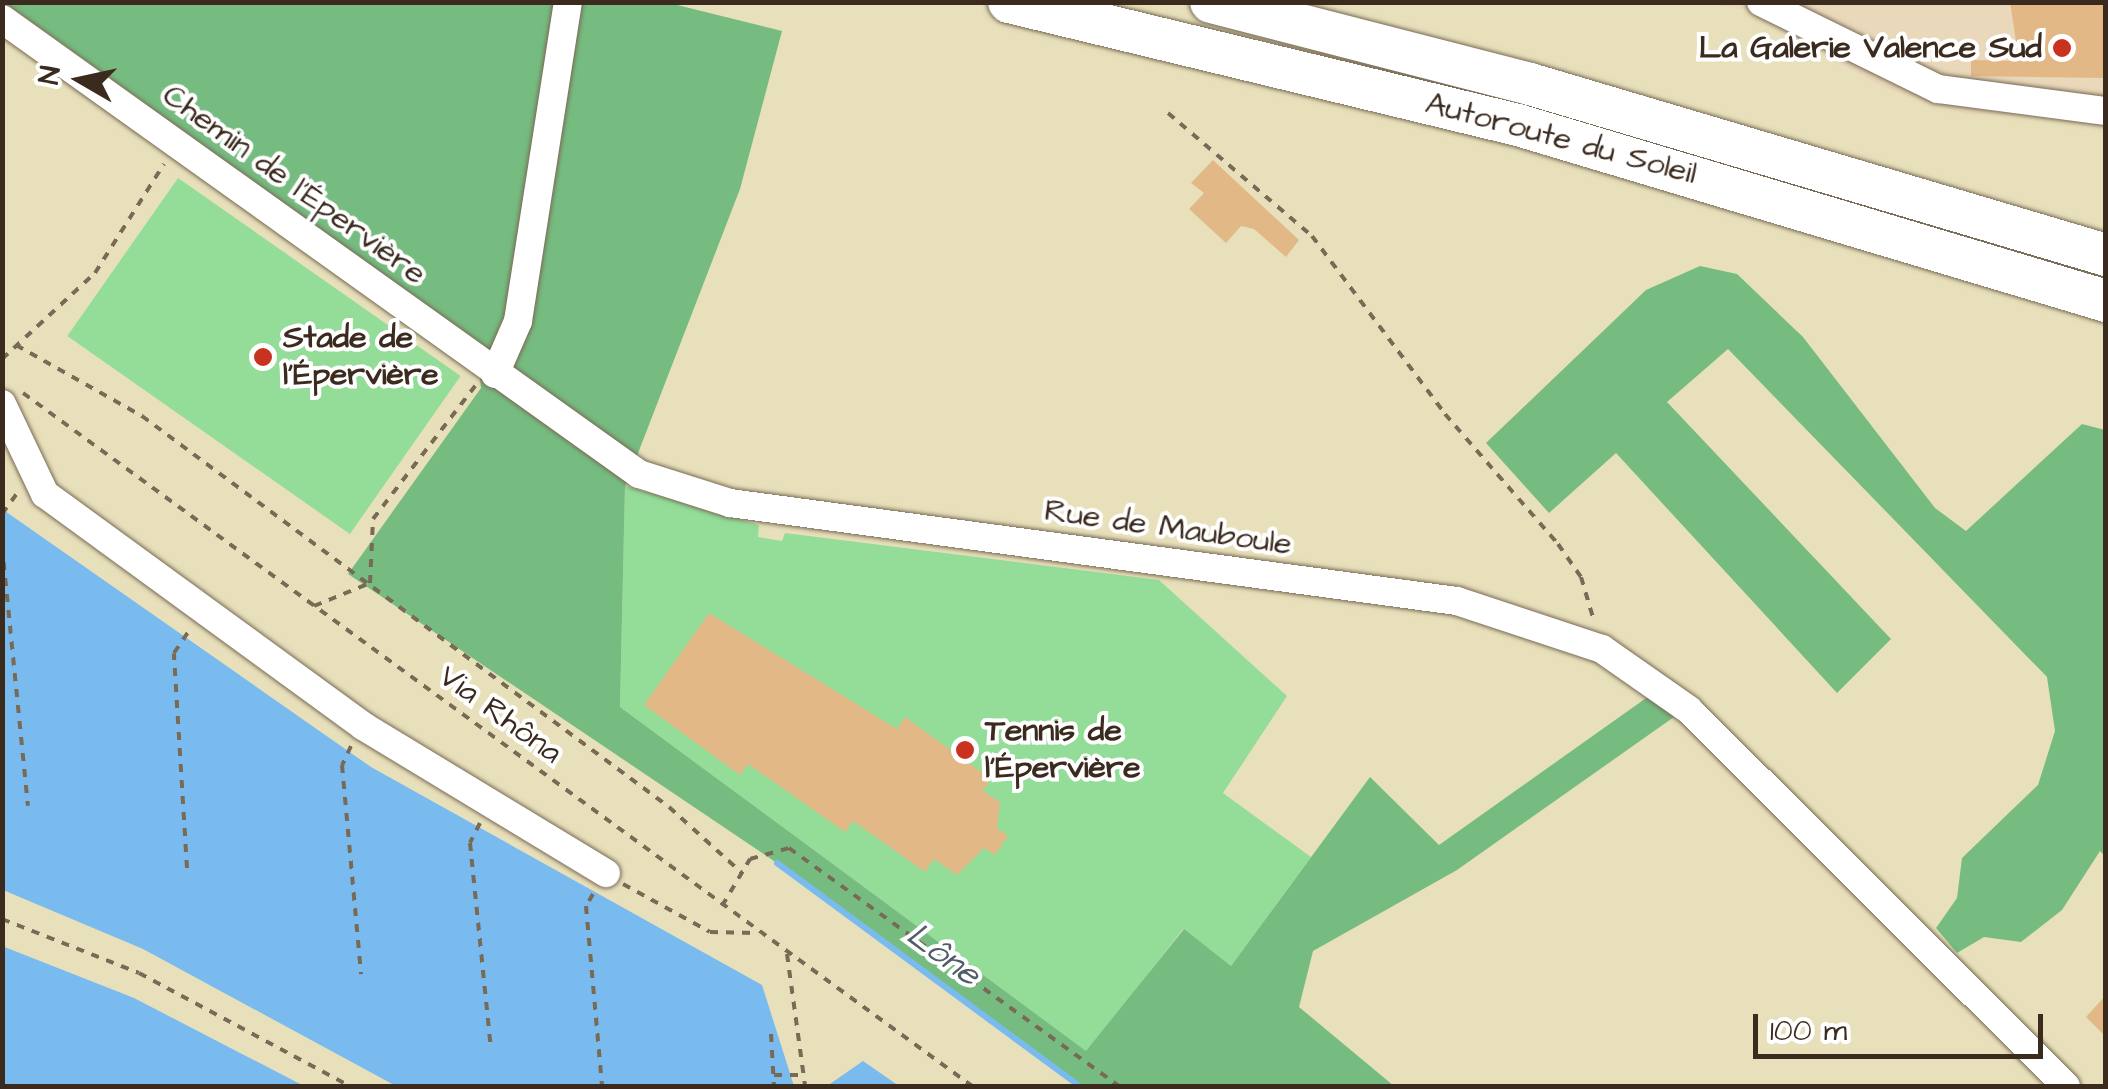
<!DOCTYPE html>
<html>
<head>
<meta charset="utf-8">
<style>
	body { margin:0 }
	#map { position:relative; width:2108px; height:1089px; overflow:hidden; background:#e8e0bb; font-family:"Architects Daughter",sans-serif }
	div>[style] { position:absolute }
	.built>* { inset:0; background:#ead8ba }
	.green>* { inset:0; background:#93dd99; transform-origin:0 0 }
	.forest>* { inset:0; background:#76bc81 }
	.water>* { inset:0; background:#79bbee }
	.stream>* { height:6px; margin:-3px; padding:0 3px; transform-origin:3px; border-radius:3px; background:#79bbee }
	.building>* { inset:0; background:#e3b887 }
	.path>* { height:4px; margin-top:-2px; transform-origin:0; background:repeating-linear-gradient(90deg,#786a55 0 8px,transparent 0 16px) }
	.roads { filter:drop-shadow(0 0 2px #786a55) drop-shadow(0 0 2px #786a55) }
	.minor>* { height:28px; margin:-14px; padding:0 14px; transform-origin:14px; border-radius:14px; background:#fff }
	.highway>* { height:42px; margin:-21px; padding:0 21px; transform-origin:21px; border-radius:21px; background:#fff }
	.dots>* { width:28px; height:28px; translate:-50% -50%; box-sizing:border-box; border:5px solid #fff; border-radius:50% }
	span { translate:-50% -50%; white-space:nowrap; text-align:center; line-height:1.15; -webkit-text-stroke:8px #fff; paint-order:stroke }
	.poi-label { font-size:32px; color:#3b2a1e; font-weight:700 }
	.right { translate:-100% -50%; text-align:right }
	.left { translate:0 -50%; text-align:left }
	.street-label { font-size:32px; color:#3b2a1e }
	.water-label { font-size:35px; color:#515d67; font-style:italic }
	.frame { position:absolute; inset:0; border:5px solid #3b2a1e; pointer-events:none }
	.north { position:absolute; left:30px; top:30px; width:100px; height:100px; -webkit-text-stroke:8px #fff; paint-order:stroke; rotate:279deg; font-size:28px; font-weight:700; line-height:40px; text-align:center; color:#3b2a1e }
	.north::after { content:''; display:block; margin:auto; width:35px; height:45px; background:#3b2a1e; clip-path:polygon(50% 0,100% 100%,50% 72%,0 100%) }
	.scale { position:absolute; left:1753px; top:1014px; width:290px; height:45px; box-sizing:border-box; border:5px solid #3b2a1e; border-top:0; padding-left:12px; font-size:30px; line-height:35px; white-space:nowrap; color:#3b2a1e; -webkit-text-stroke:8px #fff; paint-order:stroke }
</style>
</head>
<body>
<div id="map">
	<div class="built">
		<div style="clip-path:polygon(1709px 3px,2105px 3px,2105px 118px,1964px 114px,1885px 88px,1746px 10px)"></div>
	</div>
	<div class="green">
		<div style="left:178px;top:178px;width:345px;height:193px;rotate:35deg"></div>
		<div style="clip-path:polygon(625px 486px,759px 525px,758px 537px,782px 541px,785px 533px,1159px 580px,1287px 696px,1223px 793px,1311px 857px,1231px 966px,1183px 929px,1087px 1052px,620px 707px)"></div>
	</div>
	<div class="forest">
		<div style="clip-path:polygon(665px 2px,782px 31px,740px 189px,625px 487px,620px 707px,1086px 1051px,1184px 929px,1231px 966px,1370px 777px,1439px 845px,1649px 696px,1674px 717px,1457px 870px,1313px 951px,1299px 1007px,1394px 1086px,1080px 1086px,777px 863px,348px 574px,481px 388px,476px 341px,5px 3px)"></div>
		<div style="clip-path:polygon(1700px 266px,1737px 274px,1803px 337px,1935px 508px,1966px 531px,2082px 424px,2105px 430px,2105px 856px,2100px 851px,2062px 910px,2021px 942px,1984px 937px,1957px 953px,1936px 928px,1957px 898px,1962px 858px,2038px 785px,2055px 731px,2047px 677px,1728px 349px,1667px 402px,1891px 639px,1837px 693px,1616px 453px,1549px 513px,1486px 443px,1646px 290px)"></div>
	</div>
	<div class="water">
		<div style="clip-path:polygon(2px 509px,371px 767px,762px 985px,794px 1086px,396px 1086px,143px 949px,3px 890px)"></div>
		<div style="clip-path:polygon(2px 946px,134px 998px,304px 1086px,3px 1086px)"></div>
		<div style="clip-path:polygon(863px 1061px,899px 1086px,827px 1086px)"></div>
	</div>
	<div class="stream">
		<div style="left:777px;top:863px;width:376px;rotate:36.4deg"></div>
	</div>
	<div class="building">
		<div style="clip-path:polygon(2010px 2px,2106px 2px,2106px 78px,1971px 76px,1971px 60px,2019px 61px)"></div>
		<div style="clip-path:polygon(1213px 160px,1299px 240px,1286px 257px,1254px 229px,1241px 226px,1226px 243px,1189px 209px,1204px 193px,1191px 183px)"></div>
		<div style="clip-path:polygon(709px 613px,897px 729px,905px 717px,991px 779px,983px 791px,1000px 802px,997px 828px,1008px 836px,995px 855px,984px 848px,957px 875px,934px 859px,925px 872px,853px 821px,845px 832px,748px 764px,740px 775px,644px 705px)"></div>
		<div style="clip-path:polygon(2106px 995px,2106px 1037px,2086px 1017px)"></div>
	</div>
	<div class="path">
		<div style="left:1168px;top:113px;width:189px;rotate:40.5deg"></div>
		<div style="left:1312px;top:236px;width:222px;rotate:53.2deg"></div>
		<div style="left:1445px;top:414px;width:172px;rotate:49deg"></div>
		<div style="left:1558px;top:544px;width:40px;rotate:55.1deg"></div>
		<div style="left:1581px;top:577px;width:46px;rotate:73.5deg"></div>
		<div style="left:16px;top:345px;width:145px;rotate:29.4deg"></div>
		<div style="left:142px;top:416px;width:656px;rotate:36.57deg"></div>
		<div style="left:669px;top:807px;width:98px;rotate:42.1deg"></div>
		<div style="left:2px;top:359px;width:127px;rotate:-42.8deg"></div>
		<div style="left:95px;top:273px;width:129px;rotate:-57.7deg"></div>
		<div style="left:23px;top:393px;width:1175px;rotate:36.14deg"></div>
		<div style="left:2px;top:514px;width:26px;rotate:-54deg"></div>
		<div style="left:2px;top:546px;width:261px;rotate:84.3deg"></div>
		<div style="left:314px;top:606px;width:61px;rotate:-22.3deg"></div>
		<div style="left:370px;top:583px;width:64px;rotate:-87.3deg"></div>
		<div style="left:373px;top:519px;width:168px;rotate:-52.5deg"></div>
		<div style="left:351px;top:746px;width:21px;rotate:115deg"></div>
		<div style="left:342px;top:765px;width:210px;rotate:84.8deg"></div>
		<div style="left:480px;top:823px;width:22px;rotate:117deg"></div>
		<div style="left:470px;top:843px;width:207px;rotate:84.2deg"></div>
		<div style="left:187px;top:868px;width:215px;rotate:-93.5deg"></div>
		<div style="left:174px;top:653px;width:30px;rotate:-56deg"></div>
		<div style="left:623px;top:884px;width:99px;rotate:28.9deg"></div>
		<div style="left:710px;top:932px;width:46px;rotate:1.2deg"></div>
		<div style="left:593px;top:894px;width:14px;rotate:120deg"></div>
		<div style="left:586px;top:906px;width:181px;rotate:84.9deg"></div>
		<div style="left:722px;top:906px;width:55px;rotate:-59.2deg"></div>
		<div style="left:750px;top:859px;width:41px;rotate:-15.8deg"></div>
		<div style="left:789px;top:848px;width:407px;rotate:35.8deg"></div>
		<div style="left:2px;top:919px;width:147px;rotate:21.5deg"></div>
		<div style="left:139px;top:973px;width:239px;rotate:28.2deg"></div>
		<div style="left:787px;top:954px;width:133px;rotate:82.2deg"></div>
		<div style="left:771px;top:1034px;width:52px;rotate:86.7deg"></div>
		<div style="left:774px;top:1075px;width:30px"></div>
		<div style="left:1254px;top:1086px;width:31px"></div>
	</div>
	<div class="roads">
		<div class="minor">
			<div style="left:1761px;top:2px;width:197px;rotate:26.2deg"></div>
			<div style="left:1938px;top:89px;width:169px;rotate:7.5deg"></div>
			<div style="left:2px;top:19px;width:783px;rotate:35.54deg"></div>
			<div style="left:639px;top:474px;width:96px;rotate:17.7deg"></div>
			<div style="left:730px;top:503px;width:734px;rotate:7.68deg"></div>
			<div style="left:1457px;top:601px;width:153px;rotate:18.3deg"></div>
			<div style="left:1602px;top:649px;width:106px;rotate:35deg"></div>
			<div style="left:1689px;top:710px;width:532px;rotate:44.92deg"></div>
			<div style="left:495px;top:374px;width:58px;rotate:-66.5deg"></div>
			<div style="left:518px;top:321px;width:323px;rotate:-81.1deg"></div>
			<div style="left:2px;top:404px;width:100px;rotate:64.5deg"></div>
			<div style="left:45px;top:494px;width:394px;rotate:36.1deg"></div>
			<div style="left:363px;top:726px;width:284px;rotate:31.2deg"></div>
		</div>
		<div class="highway">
			<div style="left:1009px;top:2px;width:524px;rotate:13.59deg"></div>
			<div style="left:1518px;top:125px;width:614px;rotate:16.66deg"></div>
			<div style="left:1211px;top:2px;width:329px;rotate:14.4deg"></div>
			<div style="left:1530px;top:84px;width:601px;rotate:16.53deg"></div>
		</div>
	</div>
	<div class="dots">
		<div style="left:2062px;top:48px;background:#c8321e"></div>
		<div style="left:263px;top:357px;background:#c8321e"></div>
		<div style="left:965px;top:750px;background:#c8321e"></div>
	</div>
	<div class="poi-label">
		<span class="right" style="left:2042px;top:48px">La Galerie Valence Sud</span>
		<span class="left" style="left:283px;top:357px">Stade de<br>l'Épervière</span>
		<span class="left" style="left:985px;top:750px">Tennis de<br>l'Épervière</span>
	</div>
	<div class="street-label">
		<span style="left:1561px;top:139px;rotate:15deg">Autoroute du Soleil</span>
		<span style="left:294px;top:185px;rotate:36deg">Chemin de l'Épervière</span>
		<span style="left:1168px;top:528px;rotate:8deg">Rue de Mauboule</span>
		<span style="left:500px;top:715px;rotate:36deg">Via Rhôna</span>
	</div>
	<div class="water-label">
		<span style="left:943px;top:955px;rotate:36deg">Lône</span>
	</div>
	<div class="frame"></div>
	<div class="north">N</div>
	<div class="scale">100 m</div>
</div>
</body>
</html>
